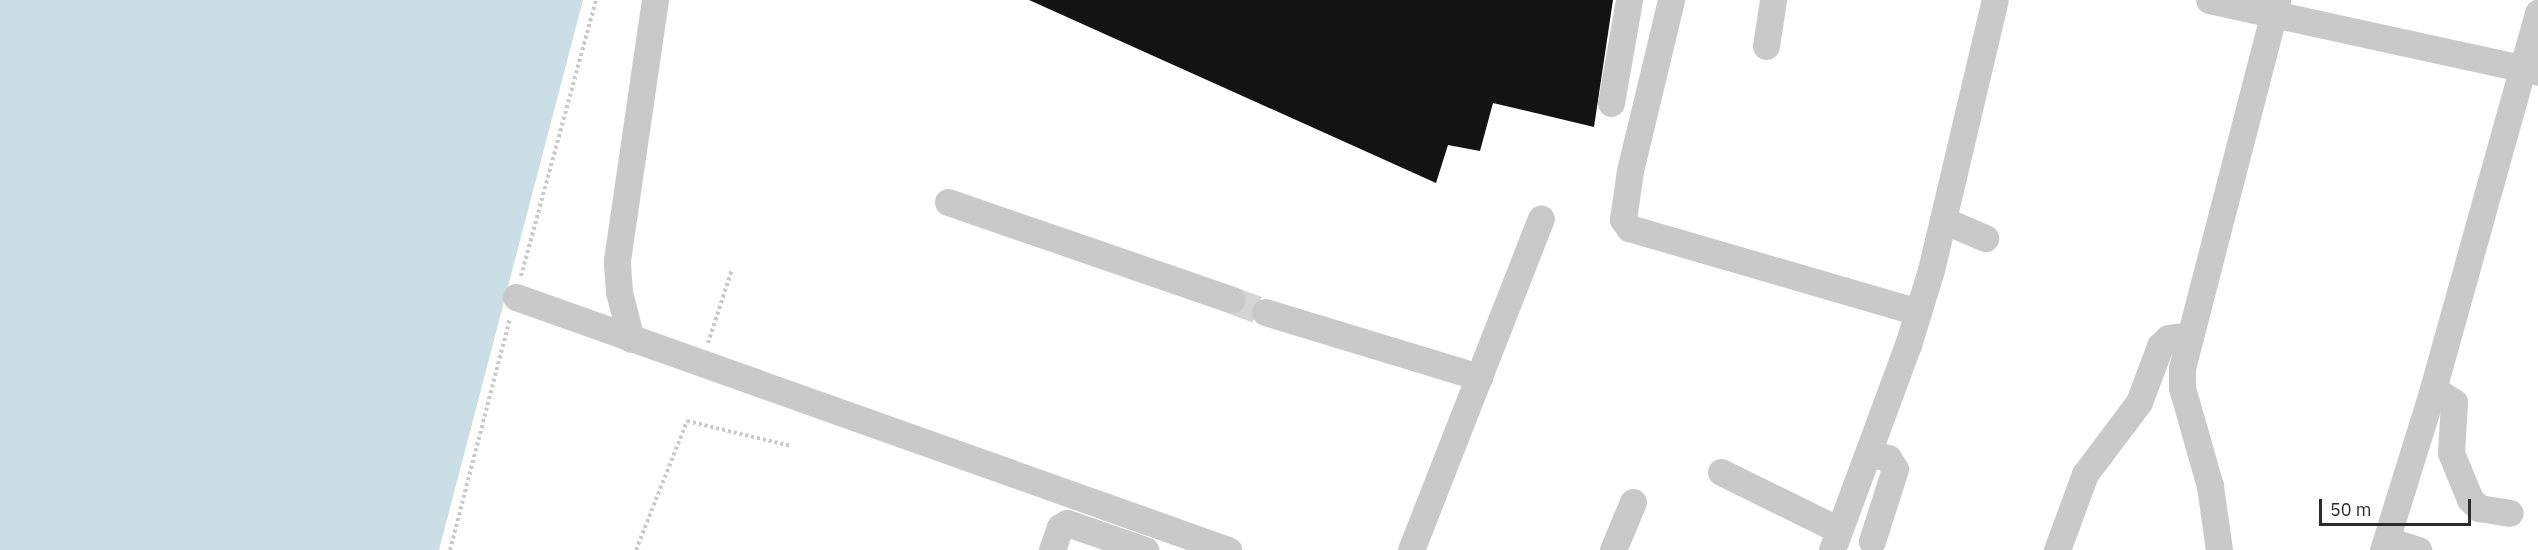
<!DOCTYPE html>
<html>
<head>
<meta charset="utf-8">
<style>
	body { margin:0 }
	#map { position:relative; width:2538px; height:550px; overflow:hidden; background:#fff; font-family:"IBM Plex Sans",sans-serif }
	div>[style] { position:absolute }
	.water>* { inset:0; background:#c9dfe5 }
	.building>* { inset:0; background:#131313 }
	.minor-tunnel>* { height:27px; margin-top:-13.5px; transform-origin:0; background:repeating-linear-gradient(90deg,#d5d5d5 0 27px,transparent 0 41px) }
	.path>* { height:4px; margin-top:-2px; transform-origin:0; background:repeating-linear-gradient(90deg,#c9c9c9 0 3px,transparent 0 6px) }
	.minor>* { height:27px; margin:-13.5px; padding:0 13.5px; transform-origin:13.5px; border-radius:13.5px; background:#c9c9c9 }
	span { translate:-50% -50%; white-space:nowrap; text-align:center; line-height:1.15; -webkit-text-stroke:6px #fff; paint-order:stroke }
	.scale { position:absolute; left:2319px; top:499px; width:152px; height:27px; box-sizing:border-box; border:3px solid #2c2c2c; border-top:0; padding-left:8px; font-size:18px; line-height:21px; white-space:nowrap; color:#2c2c2c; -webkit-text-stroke:4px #fff; paint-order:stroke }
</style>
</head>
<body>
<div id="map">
	<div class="water">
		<div style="clip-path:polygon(0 0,583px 0,439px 550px,0 550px)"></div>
	</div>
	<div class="building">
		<div style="clip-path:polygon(1029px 0,1613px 0,1594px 127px,1493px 103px,1480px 151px,1448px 145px,1436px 183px)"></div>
	</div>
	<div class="minor-tunnel">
		<div style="left:1232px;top:300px;width:35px;rotate:20deg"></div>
	</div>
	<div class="path">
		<div style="left:521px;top:276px;width:286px;rotate:-74.8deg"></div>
		<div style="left:708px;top:343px;width:78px;rotate:-72deg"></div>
		<div style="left:450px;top:550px;width:240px;rotate:-75.5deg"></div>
		<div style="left:636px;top:550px;width:139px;rotate:-68.4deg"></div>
		<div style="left:687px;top:421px;width:107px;rotate:13.5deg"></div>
	</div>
	<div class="minor">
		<div style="left:1671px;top:0;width:176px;rotate:103.5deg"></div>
		<div style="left:1630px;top:171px;width:49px;rotate:98.3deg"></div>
		<div style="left:1623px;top:219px;width:11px;rotate:56deg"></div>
		<div style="left:1629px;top:228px;width:301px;rotate:16.2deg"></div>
		<div style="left:2209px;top:0;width:337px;rotate:12.3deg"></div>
		<div style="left:1766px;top:46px;width:47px;rotate:-81.3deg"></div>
		<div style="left:1611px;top:103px;width:105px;rotate:-80.1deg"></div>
		<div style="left:948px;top:202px;width:300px;rotate:19deg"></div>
		<div style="left:1943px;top:220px;width:46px;rotate:23.2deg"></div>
		<div style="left:516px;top:297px;width:756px;rotate:19.56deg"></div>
		<div style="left:1265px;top:312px;width:224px;rotate:16.9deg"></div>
		<div style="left:631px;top:339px;width:49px;rotate:-104.3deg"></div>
		<div style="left:619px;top:292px;width:32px;rotate:-94deg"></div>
		<div style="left:617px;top:260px;width:263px;rotate:-81.7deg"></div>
		<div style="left:2433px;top:389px;width:25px;rotate:32deg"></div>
		<div style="left:2454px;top:402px;width:51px;rotate:93.4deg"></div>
		<div style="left:2451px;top:453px;width:50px;rotate:67.6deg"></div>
		<div style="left:2470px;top:499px;width:13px;rotate:45deg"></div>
		<div style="left:2479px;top:508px;width:31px;rotate:9deg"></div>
		<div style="left:1869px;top:453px;width:20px;rotate:15deg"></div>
		<div style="left:1888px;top:458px;width:13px;rotate:58deg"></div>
		<div style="left:1895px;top:469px;width:76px;rotate:107.7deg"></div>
		<div style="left:1721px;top:472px;width:131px;rotate:26.2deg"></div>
		<div style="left:2387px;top:540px;width:33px;rotate:18deg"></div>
		<div style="left:1052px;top:550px;width:24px;rotate:-71deg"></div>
		<div style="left:1060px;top:527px;width:8px;rotate:-30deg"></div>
		<div style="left:1067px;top:523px;width:83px;rotate:19.1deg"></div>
		<div style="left:1411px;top:550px;width:356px;rotate:-68.6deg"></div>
		<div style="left:1613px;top:550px;width:52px;rotate:-67.4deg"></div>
		<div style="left:1832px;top:550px;width:219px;rotate:-69.7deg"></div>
		<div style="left:1908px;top:345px;width:78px;rotate:-73deg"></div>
		<div style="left:1931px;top:270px;width:277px;rotate:-76.7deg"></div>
		<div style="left:2057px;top:550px;width:81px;rotate:-69.8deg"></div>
		<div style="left:2085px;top:474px;width:90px;rotate:-53.1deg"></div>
		<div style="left:2139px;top:402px;width:60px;rotate:-69.4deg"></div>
		<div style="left:2160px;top:346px;width:11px;rotate:-45deg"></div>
		<div style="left:2168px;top:338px;width:22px;rotate:-8deg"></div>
		<div style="left:2219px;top:550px;width:65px;rotate:-98deg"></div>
		<div style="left:2210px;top:486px;width:102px;rotate:-105.9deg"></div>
		<div style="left:2182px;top:388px;width:20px;rotate:-90deg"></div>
		<div style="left:2182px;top:368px;width:380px;rotate:-75.5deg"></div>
		<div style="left:2383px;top:550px;width:169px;rotate:-72.7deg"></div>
		<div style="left:2433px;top:389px;width:391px;rotate:-74.4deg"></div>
	</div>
	<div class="scale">50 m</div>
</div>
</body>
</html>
